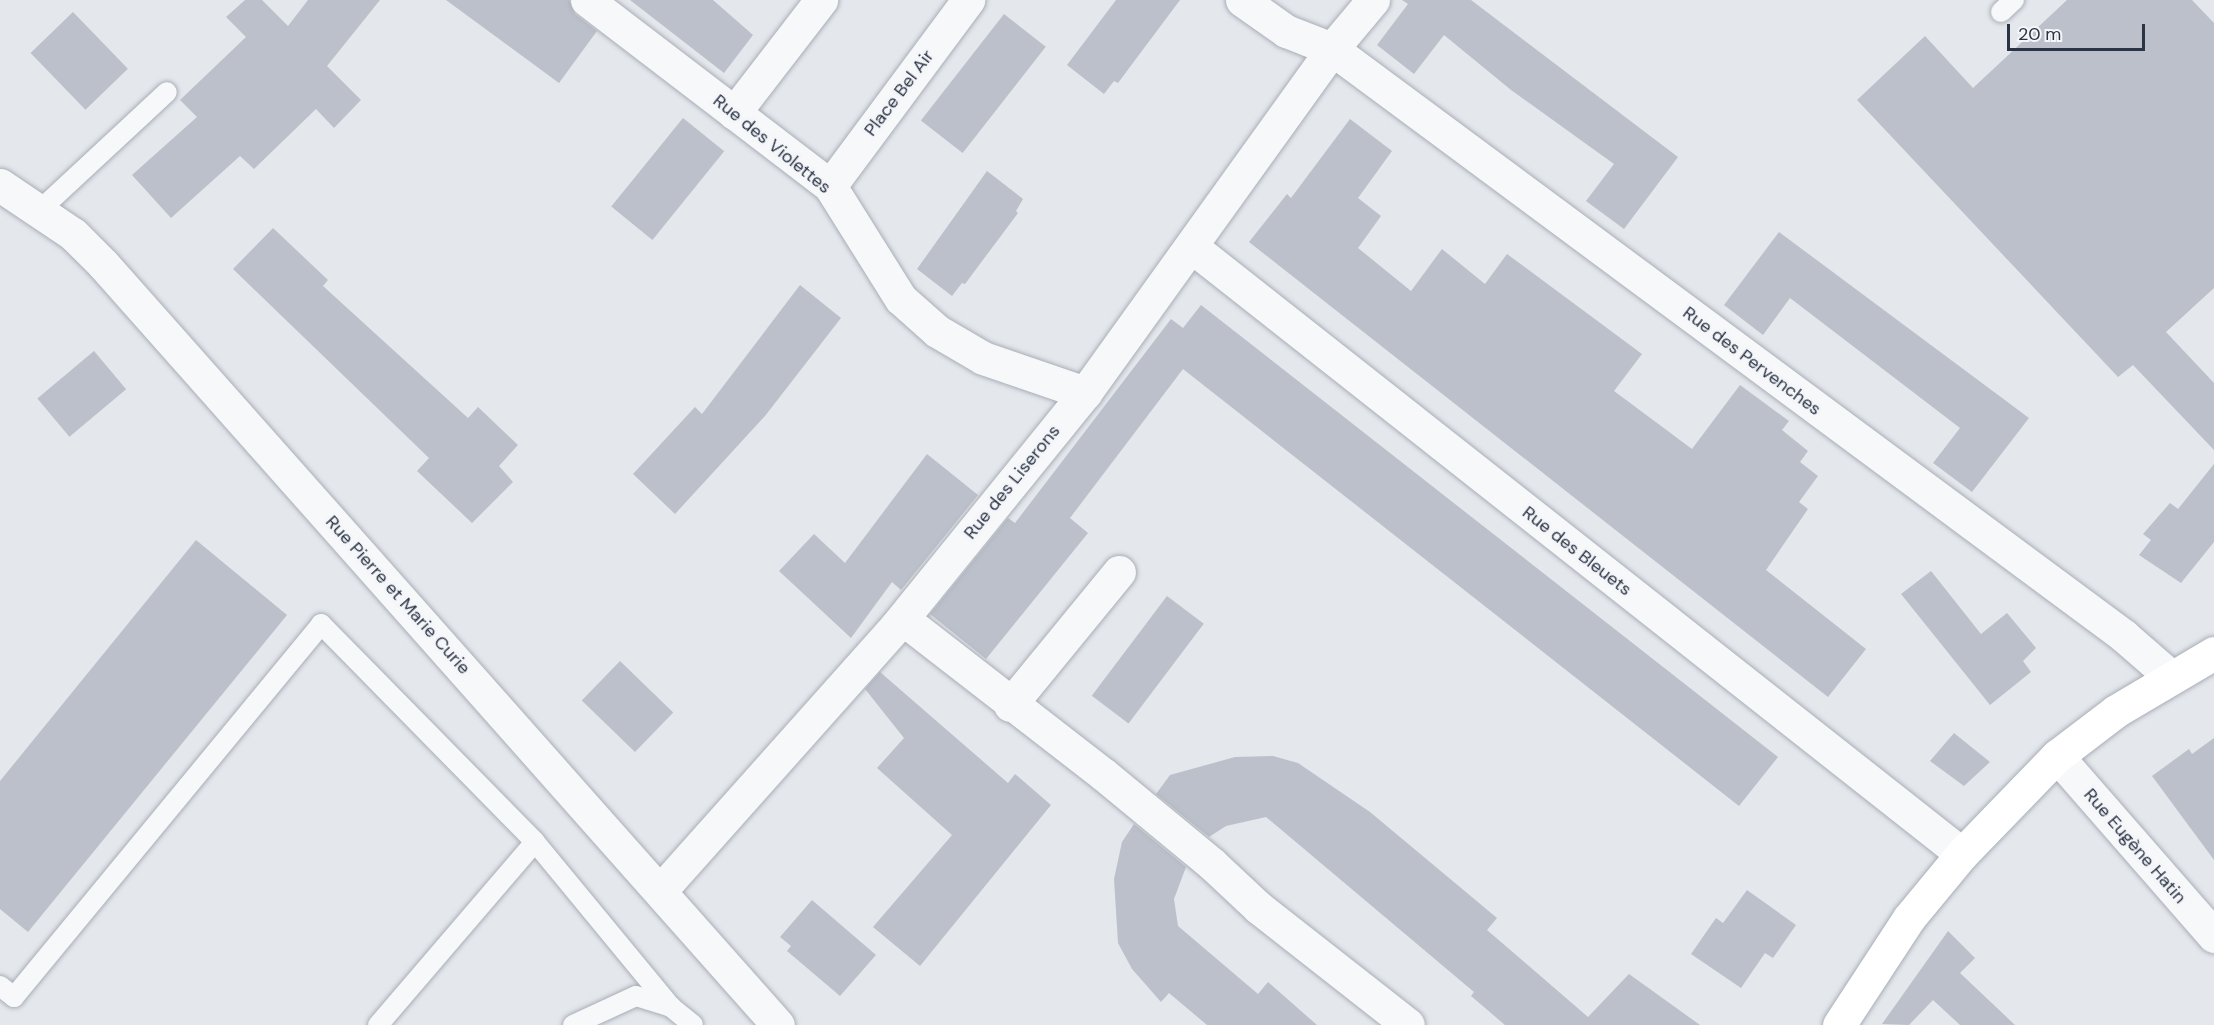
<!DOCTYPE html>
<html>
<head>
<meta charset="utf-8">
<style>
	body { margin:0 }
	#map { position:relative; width:2214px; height:1025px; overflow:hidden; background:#e4e7ec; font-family:"DM Sans",sans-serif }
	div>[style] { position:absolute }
	.building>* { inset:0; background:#bbc0ca; transform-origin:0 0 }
	.roads { filter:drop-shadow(0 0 2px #a9aeb7) drop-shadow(0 0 2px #a9aeb7) }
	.lane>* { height:20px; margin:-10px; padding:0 10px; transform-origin:10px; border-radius:10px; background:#f7f8fa }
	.street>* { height:33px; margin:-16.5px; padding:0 16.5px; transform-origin:16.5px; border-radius:16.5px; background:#f7f8fa }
	.secondary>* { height:33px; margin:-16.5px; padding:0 16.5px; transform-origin:16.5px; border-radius:16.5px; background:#fff }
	span { translate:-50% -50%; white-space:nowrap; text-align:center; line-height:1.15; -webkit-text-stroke:6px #f4f6f9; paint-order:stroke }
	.street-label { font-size:18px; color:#2b3445 }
	.scale { position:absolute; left:2007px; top:24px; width:138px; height:27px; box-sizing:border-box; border:3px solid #2b3445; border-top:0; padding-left:8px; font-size:18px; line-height:21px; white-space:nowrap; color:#2b3445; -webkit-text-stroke:4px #f4f6f9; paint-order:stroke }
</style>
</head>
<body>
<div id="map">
	<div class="building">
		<div style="clip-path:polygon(245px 0,262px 0,288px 26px,308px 0,380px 0,327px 66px,361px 100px,334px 128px,316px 109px,254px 169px,240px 156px,171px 218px,132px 175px,197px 117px,180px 100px,246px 37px,226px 17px)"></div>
		<div style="clip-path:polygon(446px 0,569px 0,575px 14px,597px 31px,559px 83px)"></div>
		<div style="clip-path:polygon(630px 0,713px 0,753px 35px,724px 73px)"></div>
		<div style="clip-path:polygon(1116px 0,1180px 0,1118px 83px,1114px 81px,1104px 94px,1067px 65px)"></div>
		<div style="clip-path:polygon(1402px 0,1471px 0,1678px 157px,1624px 229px,1586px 201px,1614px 164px,1511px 90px,1444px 35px,1414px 74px,1377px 45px,1408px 4px)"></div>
		<div style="clip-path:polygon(2067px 0,2192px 0,2214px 23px,2214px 288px,2166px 332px,2214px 383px,2214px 450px,2133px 365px,2118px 377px,1857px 100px,1925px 36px,1973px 88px)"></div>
		<div style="left:73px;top:12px;width:79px;height:59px;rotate:46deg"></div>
		<div style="left:1004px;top:14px;width:53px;height:135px;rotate:38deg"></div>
		<div style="left:683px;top:118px;width:53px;height:114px;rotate:39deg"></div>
		<div style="clip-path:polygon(1350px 119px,1392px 151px,1358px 198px,1381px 216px,1358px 248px,1411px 291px,1442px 249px,1485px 284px,1507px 254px,1642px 354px,1614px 391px,1692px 449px,1740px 385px,1789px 421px,1782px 430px,1808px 451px,1800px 462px,1818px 476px,1799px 502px,1808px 509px,1766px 570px,1866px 649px,1828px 697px,1249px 242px,1287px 194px,1291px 198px)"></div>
		<div style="clip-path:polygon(987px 171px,1023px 199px,1016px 211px,1018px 213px,965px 284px,962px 283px,952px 296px,917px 269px)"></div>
		<div style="clip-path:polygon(273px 228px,328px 280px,323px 286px,468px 418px,478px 407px,518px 445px,499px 466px,513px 482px,472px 523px,417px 471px,429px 458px,233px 269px)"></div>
		<div style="clip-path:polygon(1779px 232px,2029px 418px,1972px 492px,1933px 463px,1960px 428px,1790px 298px,1763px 335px,1724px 305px)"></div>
		<div style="clip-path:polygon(800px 285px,841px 318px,765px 416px,675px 514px,633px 474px,695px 407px,702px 414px)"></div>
		<div style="clip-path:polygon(1201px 305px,1778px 757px,1739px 806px,1183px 369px,1070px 518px,1088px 533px,986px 659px,930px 614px,1008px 518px,1015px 523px,1171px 319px,1183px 328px)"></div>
		<div style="left:94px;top:351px;width:50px;height:74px;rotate:50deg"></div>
		<div style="clip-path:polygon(927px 454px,978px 495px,901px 590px,892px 582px,851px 638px,779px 571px,814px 534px,845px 563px)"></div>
		<div style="clip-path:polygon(2214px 464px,2214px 542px,2181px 583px,2139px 555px,2151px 540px,2143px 534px,2170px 503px,2178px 509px)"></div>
		<div style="clip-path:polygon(196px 540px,287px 615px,28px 932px,0 909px,0 781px)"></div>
		<div style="clip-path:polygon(1931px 571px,1981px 634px,2007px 613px,2036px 648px,2023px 661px,2031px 672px,1990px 705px,1901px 594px)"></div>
		<div style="left:1167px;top:596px;width:46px;height:125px;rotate:37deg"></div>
		<div style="left:620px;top:661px;width:74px;height:55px;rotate:44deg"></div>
		<div style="clip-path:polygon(880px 672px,1008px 783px,1015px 774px,1051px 805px,920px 966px,873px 927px,952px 835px,877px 768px,904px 738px,865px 689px)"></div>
		<div style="clip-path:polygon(1954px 733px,1990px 762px,1964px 786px,1930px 761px)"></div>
		<div style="clip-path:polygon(2214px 738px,2214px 860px,2152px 776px,2189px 749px,2192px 754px)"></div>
		<div style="clip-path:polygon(1273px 756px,1298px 763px,1370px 812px,1497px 918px,1487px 930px,1588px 1017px,1629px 974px,1700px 1025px,1505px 1025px,1471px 996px,1474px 992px,1266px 817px,1226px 826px,1209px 837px,1156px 794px,1170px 775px,1235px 757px)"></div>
		<div style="clip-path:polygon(1134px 824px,1186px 867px,1174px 899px,1178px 926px,1258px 994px,1268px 982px,1317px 1025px,1207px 1025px,1169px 993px,1161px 1002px,1132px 969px,1118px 943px,1114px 879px,1122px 842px)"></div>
		<div style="clip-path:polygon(1747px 890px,1796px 925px,1773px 958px,1765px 953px,1741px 988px,1691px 954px,1716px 918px,1723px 923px)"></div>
		<div style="clip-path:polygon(812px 900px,876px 955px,840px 996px,787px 951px,791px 946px,780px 937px)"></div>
		<div style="clip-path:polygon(1948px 931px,1975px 958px,1960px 973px,2015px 1025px,1960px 1025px,1933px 1000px,1909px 1025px,1882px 1024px)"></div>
	</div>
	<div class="roads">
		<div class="lane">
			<div style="left:2001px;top:12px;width:18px;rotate:-43deg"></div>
			<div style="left:40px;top:210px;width:173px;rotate:-42.9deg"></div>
			<div style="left:535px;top:842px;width:214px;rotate:50.5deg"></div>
			<div style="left:0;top:986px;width:18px;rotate:38deg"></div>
			<div style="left:14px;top:997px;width:483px;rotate:-50.5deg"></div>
			<div style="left:321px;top:624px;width:305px;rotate:45.5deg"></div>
			<div style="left:535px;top:842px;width:241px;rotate:130.6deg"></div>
			<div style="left:573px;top:1025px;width:69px;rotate:-24.7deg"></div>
			<div style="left:636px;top:996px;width:37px;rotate:17deg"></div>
			<div style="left:671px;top:1007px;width:28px;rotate:39deg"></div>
		</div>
		<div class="street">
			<div style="left:587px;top:0;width:306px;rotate:37.4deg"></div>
			<div style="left:830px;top:186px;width:133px;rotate:57.9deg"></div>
			<div style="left:901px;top:299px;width:48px;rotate:41.6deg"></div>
			<div style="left:937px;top:331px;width:53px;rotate:30.4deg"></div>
			<div style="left:983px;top:358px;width:108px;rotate:18.9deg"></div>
			<div style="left:1242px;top:0;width:54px;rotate:35.2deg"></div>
			<div style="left:1286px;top:31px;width:49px;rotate:21.4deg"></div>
			<div style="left:1332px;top:49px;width:986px;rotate:36.54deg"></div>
			<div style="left:2124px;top:636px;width:61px;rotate:41deg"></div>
			<div style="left:734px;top:113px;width:143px;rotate:-52.4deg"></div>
			<div style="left:0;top:185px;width:88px;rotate:33.9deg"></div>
			<div style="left:73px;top:234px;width:42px;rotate:45deg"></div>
			<div style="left:103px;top:264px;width:1017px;rotate:48.43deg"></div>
			<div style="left:830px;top:186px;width:232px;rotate:-53.4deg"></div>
			<div style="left:1192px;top:247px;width:980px;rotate:38.25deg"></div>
			<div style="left:903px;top:619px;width:253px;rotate:37.8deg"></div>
			<div style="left:1103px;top:774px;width:141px;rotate:39.5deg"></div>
			<div style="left:1212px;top:864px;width:64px;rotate:43.1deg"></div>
			<div style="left:1259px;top:908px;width:189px;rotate:38.1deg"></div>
			<div style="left:1010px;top:705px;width:172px;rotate:-50.7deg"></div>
			<div style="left:2057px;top:756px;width:239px;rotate:48.9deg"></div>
			<div style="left:661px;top:890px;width:355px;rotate:-48.3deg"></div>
			<div style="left:897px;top:625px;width:299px;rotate:-51deg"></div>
			<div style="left:1085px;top:393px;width:423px;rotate:-54.3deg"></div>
			<div style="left:1332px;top:49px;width:64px;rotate:-50.1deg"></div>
		</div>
		<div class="secondary">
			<div style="left:1839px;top:1025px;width:128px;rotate:-56.8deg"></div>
			<div style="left:1909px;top:918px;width:83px;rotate:-50.4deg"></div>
			<div style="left:1962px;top:854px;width:136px;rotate:-45.9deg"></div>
			<div style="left:2057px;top:756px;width:74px;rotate:-37.3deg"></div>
			<div style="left:2116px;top:711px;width:114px;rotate:-30.6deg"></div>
		</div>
	</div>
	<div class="street-label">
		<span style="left:899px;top:93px;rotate:-53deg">Place Bel Air</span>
		<span style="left:772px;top:144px;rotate:39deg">Rue des Violettes</span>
		<span style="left:1752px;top:361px;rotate:37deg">Rue des Pervenches</span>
		<span style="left:1012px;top:482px;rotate:-51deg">Rue des Liserons</span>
		<span style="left:1577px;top:551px;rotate:38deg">Rue des Bleuets</span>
		<span style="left:398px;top:595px;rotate:48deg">Rue Pierre et Marie Curie</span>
		<span style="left:2135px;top:846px;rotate:49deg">Rue Eugène Hatin</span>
	</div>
	<div class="scale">20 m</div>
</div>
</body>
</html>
